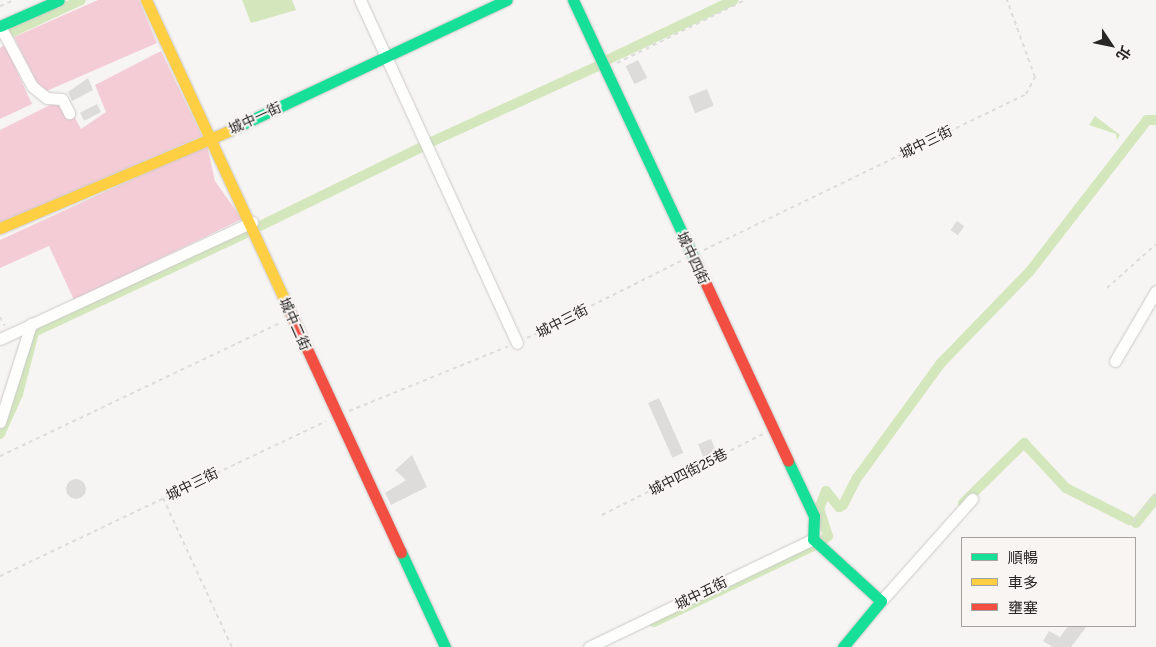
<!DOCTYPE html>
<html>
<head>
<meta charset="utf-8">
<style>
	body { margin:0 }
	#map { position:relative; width:1156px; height:647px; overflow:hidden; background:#f7f5f3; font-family:Helvetica,"Noto Sans TC",sans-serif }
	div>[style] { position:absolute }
	.forest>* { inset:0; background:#f4ccd6 }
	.water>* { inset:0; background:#d4e7bc }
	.canal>* { height:10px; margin:-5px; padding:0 5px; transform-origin:5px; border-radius:5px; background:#d4e7bc }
	.building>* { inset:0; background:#dddcdb; transform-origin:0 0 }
	.round { border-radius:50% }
	.path>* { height:2px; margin-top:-1px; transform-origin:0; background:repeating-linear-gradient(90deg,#dcdcda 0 4px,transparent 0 8px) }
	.roads { filter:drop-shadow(0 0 1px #cac9c8) drop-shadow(0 0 1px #cac9c8) }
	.street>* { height:11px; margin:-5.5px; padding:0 5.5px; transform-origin:5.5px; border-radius:5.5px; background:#fefefd }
	.fast>* { height:11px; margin:-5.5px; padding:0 5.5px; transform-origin:5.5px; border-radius:5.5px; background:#16e098 }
	.slow>* { height:11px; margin:-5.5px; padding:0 5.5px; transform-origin:5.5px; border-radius:5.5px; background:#ffcf43 }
	.jam>* { height:11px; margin:-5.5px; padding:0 5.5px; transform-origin:5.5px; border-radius:5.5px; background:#f24e42 }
	span { translate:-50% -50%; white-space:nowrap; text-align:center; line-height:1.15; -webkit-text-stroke:4px #f8f5f2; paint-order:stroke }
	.street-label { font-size:14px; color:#282726 }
	.legend { position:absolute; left:961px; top:537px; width:175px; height:90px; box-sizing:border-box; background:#f8f5f2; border:1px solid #a5a3a0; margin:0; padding:6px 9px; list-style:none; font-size:15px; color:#282726 }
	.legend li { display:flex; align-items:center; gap:10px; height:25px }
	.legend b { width:25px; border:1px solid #a5a3a0 }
	.north { position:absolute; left:1086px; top:20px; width:50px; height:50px; -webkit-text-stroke:4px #f8f5f2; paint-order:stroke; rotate:124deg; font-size:14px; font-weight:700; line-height:20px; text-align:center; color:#282726 }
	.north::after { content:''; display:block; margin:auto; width:18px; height:22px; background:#282726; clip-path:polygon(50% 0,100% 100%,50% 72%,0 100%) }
</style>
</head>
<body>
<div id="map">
	<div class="forest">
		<div style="clip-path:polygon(98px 0,139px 0,157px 43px,42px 93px,14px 37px)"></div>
		<div style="clip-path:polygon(5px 45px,32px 104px,0 119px,0 48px)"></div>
		<div style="clip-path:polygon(161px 51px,202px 136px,0 223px,0 130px,64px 98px,81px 129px,106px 112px,95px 85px)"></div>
		<div style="clip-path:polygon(207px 145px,215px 181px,242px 219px,74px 300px,49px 246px,0 268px,0 240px)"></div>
	</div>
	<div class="water">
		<div style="clip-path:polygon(242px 0,292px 0,296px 10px,251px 23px)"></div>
		<div style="clip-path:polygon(1095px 116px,1120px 135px,1117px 140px,1116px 134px,1089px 125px)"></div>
	</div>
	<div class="canal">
		<div style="left:10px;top:33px;width:78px;rotate:-24.9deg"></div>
		<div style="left:607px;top:60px;width:140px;rotate:-25.3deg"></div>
		<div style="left:431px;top:142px;width:183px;rotate:-24.5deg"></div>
		<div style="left:260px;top:226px;width:180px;rotate:-26deg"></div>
		<div style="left:0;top:434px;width:44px;rotate:-65.8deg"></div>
		<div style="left:18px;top:394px;width:64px;rotate:-75.5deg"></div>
		<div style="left:34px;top:332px;width:232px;rotate:-25deg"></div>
		<div style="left:963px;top:503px;width:86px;rotate:-44.5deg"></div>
		<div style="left:1024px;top:443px;width:62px;rotate:47deg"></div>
		<div style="left:1066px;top:488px;width:71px;rotate:26.9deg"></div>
		<div style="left:1136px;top:523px;width:32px;rotate:-51deg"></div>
		<div style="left:822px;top:541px;width:8px;rotate:-40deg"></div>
		<div style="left:828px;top:536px;width:28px;rotate:-108deg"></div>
		<div style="left:819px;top:509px;width:19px;rotate:-69deg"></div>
		<div style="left:826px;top:491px;width:21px;rotate:51deg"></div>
		<div style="left:839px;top:507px;width:4px;rotate:-27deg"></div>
		<div style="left:843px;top:505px;width:30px;rotate:-63deg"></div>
		<div style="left:857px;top:478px;width:141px;rotate:-53.9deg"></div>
		<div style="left:940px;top:364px;width:129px;rotate:-45.9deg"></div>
		<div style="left:1030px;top:271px;width:191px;rotate:-52.2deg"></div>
		<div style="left:1147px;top:120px;width:9px"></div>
		<div style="left:654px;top:622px;width:176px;rotate:-25.5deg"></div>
	</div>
	<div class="building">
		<div style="left:638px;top:60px;width:20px;height:14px;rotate:63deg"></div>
		<div style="clip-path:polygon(88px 78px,93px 90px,72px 101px,68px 92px)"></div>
		<div style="left:707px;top:89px;width:18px;height:20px;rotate:68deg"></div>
		<div style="left:97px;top:104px;width:9px;height:19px;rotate:63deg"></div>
		<div style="left:957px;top:221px;width:9px;height:11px;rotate:36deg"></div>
		<div style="left:659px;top:398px;width:60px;height:12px;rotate:66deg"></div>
		<div style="left:711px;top:439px;width:16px;height:14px;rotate:68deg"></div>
		<div style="clip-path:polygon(412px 455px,427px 487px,391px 505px,385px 493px,406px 480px,395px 470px)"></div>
		<div class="round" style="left:66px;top:479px;width:20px;height:20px"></div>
		<div style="clip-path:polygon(1068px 626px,1087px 626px,1071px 647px,1053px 647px,1043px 641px,1049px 631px,1060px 637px)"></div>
	</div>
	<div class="path">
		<div style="left:0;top:6px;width:15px;rotate:-23deg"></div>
		<div style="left:617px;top:63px;width:143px;rotate:-26.2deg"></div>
		<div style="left:704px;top:250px;width:358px;rotate:-25.8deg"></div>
		<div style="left:1026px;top:94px;width:19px;rotate:-62deg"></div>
		<div style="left:1035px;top:77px;width:82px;rotate:-110deg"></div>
		<div style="left:1107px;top:288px;width:66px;rotate:-41.9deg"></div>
		<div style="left:0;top:317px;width:10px;rotate:61deg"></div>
		<div style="left:527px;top:338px;width:172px;rotate:-26.6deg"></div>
		<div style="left:349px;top:411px;width:173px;rotate:-22.1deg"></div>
		<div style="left:0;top:456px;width:312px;rotate:-25.4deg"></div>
		<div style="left:163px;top:498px;width:164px;rotate:65.2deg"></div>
		<div style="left:602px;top:515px;width:180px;rotate:-26.7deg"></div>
		<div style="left:1133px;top:522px;width:36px;rotate:-51deg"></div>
		<div style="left:0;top:576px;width:361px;rotate:-25.4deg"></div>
	</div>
	<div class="roads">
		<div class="street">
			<div style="left:360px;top:0;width:377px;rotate:65.4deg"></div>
			<div style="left:0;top:26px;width:68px;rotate:61.9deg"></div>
			<div style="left:32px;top:86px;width:19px;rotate:39deg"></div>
			<div style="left:47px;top:98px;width:15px;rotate:4deg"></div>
			<div style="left:62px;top:99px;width:16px;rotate:63deg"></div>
			<div style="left:0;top:339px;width:278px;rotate:-24.9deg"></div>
			<div style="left:1115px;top:361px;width:81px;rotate:-59.6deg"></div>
			<div style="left:0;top:422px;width:103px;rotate:-72.4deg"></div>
			<div style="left:881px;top:601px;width:137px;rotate:-48.3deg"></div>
			<div style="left:589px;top:647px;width:249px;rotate:-25.7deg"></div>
		</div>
		<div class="fast">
			<div style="left:573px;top:0;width:299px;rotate:64.9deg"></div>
			<div style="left:0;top:26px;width:64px;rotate:-23.8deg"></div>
			<div style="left:228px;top:131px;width:308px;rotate:-25.2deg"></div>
			<div style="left:788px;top:461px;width:61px;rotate:64.7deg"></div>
			<div style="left:814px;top:516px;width:23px;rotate:92deg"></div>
			<div style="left:813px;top:539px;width:92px;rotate:42.4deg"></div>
			<div style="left:881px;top:601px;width:60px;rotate:129.6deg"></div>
			<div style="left:401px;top:552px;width:105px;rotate:65.1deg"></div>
		</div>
		<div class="slow">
			<div style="left:146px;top:0;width:341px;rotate:65.2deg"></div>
			<div style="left:0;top:228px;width:248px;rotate:-23deg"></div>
		</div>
		<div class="jam">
			<div style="left:700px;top:271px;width:209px;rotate:65.1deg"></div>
			<div style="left:289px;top:310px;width:267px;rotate:65.2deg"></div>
		</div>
	</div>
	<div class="street-label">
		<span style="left:255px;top:118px;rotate:-25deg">城中一街</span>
		<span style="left:926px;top:142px;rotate:-26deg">城中三街</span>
		<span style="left:693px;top:258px;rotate:65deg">城中四街</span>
		<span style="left:562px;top:321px;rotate:-27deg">城中三街</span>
		<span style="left:295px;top:324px;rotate:66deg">城中二街</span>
		<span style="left:688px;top:472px;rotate:-27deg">城中四街25巷</span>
		<span style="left:192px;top:484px;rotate:-26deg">城中三街</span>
		<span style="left:701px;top:593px;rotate:-26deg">城中五街</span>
	</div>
	<ul class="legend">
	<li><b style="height:6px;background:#16e098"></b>順暢</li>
	<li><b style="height:6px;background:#ffcf43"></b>車多</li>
	<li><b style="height:6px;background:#f24e42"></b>壅塞</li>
	</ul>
	<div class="north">北</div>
</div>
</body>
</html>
